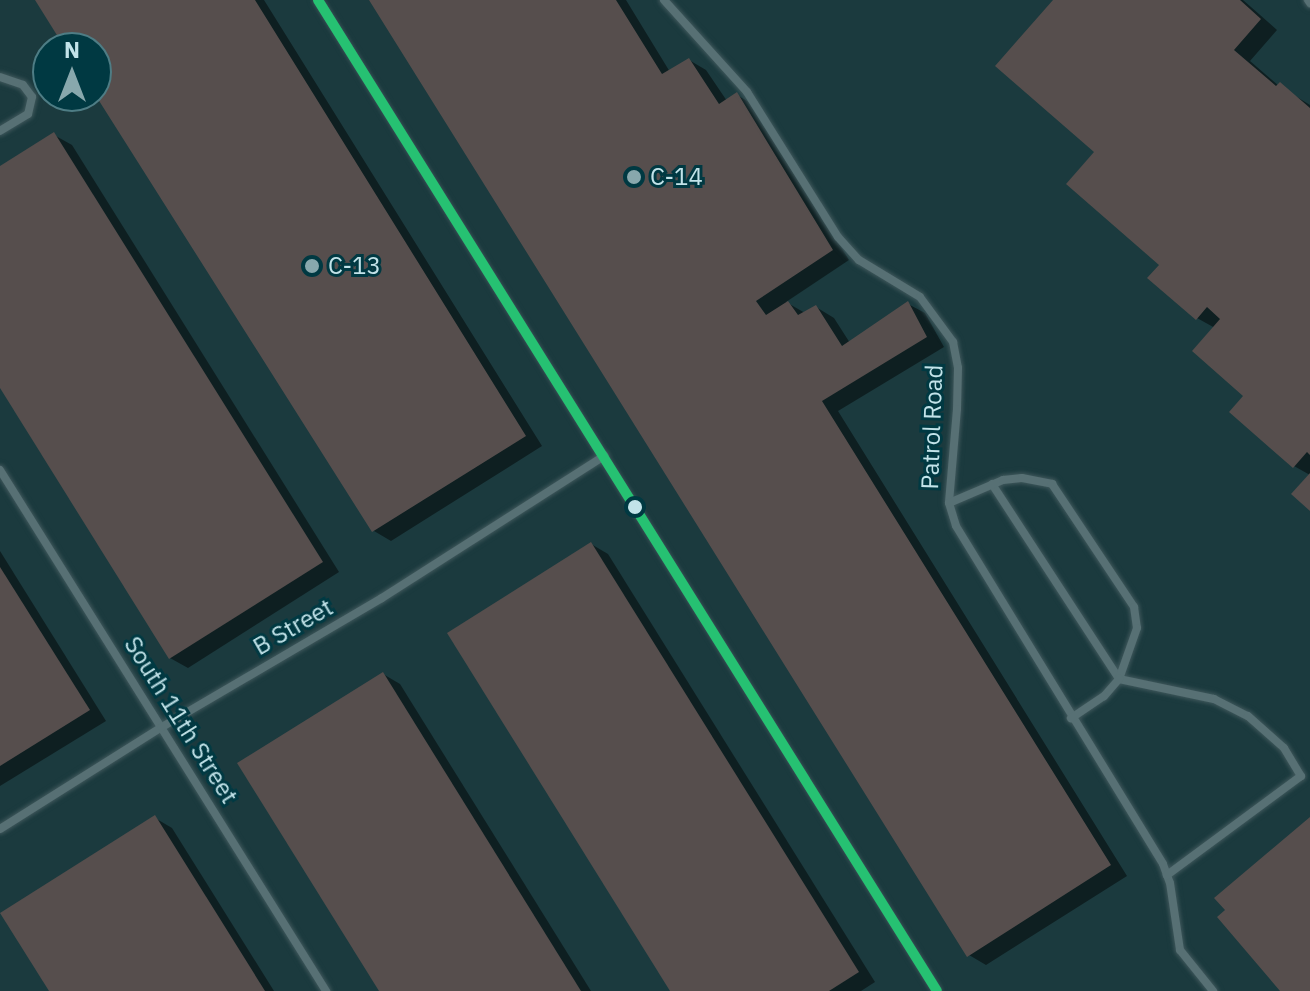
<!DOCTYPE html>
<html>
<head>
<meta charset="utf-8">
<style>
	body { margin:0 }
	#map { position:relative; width:1310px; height:991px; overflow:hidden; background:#1b3a3e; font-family:"IBM Plex Sans",sans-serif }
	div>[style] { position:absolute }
	.shadow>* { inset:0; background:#0007 }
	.building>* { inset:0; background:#564e4d }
	.roads { filter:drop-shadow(0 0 2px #3f575b) drop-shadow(0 0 2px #3f575b) }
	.lane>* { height:8px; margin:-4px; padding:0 4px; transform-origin:4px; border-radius:4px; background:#577074 }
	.bus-1>* { height:10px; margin:-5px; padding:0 5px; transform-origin:5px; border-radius:5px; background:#26c172 }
	.dots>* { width:22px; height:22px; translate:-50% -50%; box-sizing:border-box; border:4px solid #003942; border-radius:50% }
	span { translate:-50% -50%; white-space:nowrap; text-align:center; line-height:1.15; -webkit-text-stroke:6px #003942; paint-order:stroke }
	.poi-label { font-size:24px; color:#c2e3e9 }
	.left { translate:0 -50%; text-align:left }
	.street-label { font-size:24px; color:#c2e3e9 }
	.north { position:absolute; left:32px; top:32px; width:80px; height:80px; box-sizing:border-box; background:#003942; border:2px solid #4e7d85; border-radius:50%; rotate:0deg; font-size:22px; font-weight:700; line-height:32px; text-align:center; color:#c2e3e9 }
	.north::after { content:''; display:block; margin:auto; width:28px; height:36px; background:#88a8ad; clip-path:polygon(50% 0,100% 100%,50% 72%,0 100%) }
</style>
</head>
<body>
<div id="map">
	<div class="shadow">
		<div style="clip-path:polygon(37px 0,264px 0,542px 446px,391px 541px,374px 531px,96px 93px,96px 48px,68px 48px)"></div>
		<div style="clip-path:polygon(371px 0,626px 0,670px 72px,689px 60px,706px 70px,727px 101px,737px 95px,754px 105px,849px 260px,786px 302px,805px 313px,816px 307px,834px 318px,850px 343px,908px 304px,925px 313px,944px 347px,838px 411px,1127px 876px,986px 965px,969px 955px)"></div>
		<div style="clip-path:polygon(1056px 0,1243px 0,1277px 30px,1250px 61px,1279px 86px,1310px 105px,1310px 475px,1294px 466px,1246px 396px,1215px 328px,1197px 318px,1161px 265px,1097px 152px)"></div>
		<div style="clip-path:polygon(54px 135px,72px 145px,339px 572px,188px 668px,170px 658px,0 384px,0 169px)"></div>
		<div style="clip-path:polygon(591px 544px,608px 554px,875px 982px,861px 991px,673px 991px)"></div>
		<div style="clip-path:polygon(0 551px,106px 721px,0 786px)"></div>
		<div style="clip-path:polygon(383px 674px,400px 684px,591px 991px,381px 991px)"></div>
		<div style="clip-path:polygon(155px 818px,172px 828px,274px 991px,52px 991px)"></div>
	</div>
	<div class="building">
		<div style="clip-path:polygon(35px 0,255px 0,526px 436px,372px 532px,96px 96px,96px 48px,65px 48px)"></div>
		<div style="clip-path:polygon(369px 0,616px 0,662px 74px,689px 58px,719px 104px,737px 92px,833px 250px,756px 301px,766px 315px,788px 301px,798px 315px,816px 305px,842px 346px,908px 301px,927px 337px,822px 401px,1111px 865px,967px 957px)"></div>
		<div style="clip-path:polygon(1053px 0,1240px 0,1261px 19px,1234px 50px,1276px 86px,1280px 82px,1310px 108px,1310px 455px,1307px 452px,1293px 468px,1229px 412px,1243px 396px,1192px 351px,1220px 319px,1207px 307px,1196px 320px,1147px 278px,1159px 265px,1066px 184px,1094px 152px,995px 66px)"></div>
		<div style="clip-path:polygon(54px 132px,323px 562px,169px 659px,0 388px,0 166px)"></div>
		<div style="clip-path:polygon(1310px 473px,1310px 511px,1291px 494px)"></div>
		<div style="clip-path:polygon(591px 542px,859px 972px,829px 991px,670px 991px,447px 633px)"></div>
		<div style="clip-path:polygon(0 567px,90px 710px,0 766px)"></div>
		<div style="clip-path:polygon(383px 672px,581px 991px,379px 991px,237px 763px)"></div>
		<div style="clip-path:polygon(155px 815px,265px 991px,49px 991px,0 913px)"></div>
		<div style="clip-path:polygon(1310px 817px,1310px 991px,1280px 991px,1217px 917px,1225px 910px,1214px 898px)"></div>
	</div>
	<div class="roads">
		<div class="lane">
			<div style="left:318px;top:0;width:1168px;rotate:58.01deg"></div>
			<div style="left:664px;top:0;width:124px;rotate:47.9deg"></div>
			<div style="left:747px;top:92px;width:171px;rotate:57.9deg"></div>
			<div style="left:838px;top:237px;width:31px;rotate:48deg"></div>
			<div style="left:859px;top:260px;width:71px;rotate:31.2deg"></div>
			<div style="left:920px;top:297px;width:56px;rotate:53.7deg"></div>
			<div style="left:953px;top:342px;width:26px;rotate:79deg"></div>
			<div style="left:958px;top:368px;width:41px;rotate:91.4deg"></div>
			<div style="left:957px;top:409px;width:94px;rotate:94.9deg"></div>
			<div style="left:949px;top:503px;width:24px;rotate:73deg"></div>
			<div style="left:956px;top:526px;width:396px;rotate:58.5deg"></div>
			<div style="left:1163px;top:864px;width:20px;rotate:70deg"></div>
			<div style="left:1170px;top:883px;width:68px;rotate:81.5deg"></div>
			<div style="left:1180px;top:950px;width:53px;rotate:51.2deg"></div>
			<div style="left:1308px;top:0;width:4px;rotate:56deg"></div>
			<div style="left:0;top:77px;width:24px;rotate:19deg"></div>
			<div style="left:23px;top:85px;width:15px;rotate:53deg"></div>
			<div style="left:32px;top:97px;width:17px;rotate:103deg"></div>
			<div style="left:28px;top:114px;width:33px;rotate:149deg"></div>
			<div style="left:0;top:470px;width:615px;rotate:57.96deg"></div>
			<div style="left:992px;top:484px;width:233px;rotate:56.9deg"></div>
			<div style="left:1119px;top:679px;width:97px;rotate:11.9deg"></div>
			<div style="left:1214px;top:699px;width:38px;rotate:27deg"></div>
			<div style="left:1248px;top:716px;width:48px;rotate:41.6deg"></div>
			<div style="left:1284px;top:748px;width:33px;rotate:59deg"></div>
			<div style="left:1301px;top:776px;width:167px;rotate:143.5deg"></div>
			<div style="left:949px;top:503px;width:59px;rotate:-23.1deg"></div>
			<div style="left:1003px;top:480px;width:19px;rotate:-6deg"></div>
			<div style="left:1022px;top:478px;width:31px;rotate:11deg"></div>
			<div style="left:1052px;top:484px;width:148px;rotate:56.3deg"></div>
			<div style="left:1134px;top:607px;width:21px;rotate:82deg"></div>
			<div style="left:1137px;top:628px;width:54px;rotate:109.4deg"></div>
			<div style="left:1119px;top:679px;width:23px;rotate:131deg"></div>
			<div style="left:1104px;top:696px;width:40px;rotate:146deg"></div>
			<div style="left:0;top:829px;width:191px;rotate:-32.2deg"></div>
			<div style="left:162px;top:727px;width:255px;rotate:-30.4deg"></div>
			<div style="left:382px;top:598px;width:264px;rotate:-32.6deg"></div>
		</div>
	</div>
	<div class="bus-1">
		<div style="left:318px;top:0;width:1168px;rotate:58.01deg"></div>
	</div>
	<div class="dots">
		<div style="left:634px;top:177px;background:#88a8ad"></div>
		<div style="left:312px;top:266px;background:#88a8ad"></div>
		<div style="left:635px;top:507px;background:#c2e3e9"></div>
	</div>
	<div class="poi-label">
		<span class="left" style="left:650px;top:177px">C-14</span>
		<span class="left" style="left:328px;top:266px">C-13</span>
	</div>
	<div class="street-label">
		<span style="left:932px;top:427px;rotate:-88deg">Patrol Road</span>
		<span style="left:293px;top:627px;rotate:-30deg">B Street</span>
		<span style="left:181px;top:720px;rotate:58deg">South 11th Street</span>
	</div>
	<div class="north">N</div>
</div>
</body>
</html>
